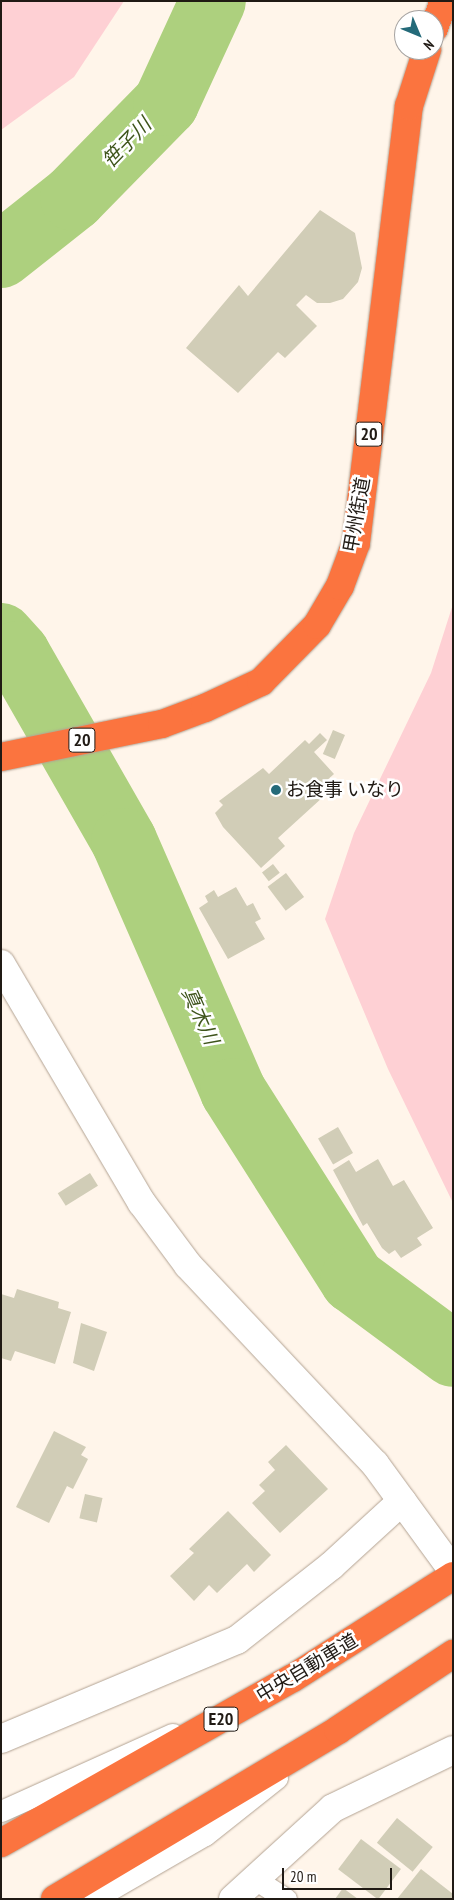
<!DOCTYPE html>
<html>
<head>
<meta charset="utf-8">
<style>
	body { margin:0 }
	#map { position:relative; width:454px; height:1900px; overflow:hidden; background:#fff5ea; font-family:"PT Sans Narrow","Noto Sans JP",sans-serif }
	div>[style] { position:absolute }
	.green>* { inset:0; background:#fed0d4 }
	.river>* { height:66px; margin:-33px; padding:0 33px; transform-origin:33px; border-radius:33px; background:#add07e }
	.building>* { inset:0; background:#d1cdb7; transform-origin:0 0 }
	.roads { filter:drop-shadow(0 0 1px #b3a393) drop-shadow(0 0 1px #b3a393) }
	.lane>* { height:21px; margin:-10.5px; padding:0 10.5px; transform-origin:10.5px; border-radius:10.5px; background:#fff }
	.street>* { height:28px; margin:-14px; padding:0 14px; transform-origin:14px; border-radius:14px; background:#fff }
	.highway>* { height:28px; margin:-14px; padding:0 14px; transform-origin:14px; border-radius:14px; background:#fb743f }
	.dots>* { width:14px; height:14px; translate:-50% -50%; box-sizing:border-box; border:2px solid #fff; border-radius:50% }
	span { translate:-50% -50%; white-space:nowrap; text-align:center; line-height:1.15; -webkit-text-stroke:5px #fff; paint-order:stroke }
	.shield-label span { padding:1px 4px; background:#fff; border:1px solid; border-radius:4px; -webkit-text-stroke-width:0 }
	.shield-label { font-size:18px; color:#201a14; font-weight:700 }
	.street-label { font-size:19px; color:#201a14 }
	.poi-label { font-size:19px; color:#201a14 }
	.left { translate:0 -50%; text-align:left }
	.water-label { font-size:20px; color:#3e541b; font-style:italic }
	.frame { position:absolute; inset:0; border:2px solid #201a14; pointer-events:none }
	.north { position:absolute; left:394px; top:10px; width:50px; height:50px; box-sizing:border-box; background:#fff; border:1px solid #a6a3a1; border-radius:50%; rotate:135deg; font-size:14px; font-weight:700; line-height:20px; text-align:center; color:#201a14 }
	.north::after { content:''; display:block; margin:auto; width:18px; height:22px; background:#246a79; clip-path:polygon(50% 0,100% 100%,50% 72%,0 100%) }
	.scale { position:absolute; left:282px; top:1868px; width:110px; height:22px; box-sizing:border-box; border:2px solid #201a14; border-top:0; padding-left:6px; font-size:15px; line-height:18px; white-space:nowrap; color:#201a14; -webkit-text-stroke:4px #fff; paint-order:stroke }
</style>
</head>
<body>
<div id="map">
	<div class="green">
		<div style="clip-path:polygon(1px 1px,124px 1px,74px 77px,1px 130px)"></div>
		<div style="clip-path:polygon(453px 604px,453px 1203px,388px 1069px,325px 919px,354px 833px,431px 673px)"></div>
	</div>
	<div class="river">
		<div style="left:1px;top:255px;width:92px;rotate:-38.4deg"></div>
		<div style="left:73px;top:198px;width:133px;rotate:-45.6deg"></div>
		<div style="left:166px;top:103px;width:112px;rotate:-65.3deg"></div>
		<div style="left:1px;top:636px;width:24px;rotate:48deg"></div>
		<div style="left:17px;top:654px;width:215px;rotate:60.2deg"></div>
		<div style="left:124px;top:841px;width:273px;rotate:66.4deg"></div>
		<div style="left:233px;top:1091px;width:224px;rotate:57.6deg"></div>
		<div style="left:353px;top:1280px;width:124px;rotate:36.5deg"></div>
	</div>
	<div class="building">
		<div style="clip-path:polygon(320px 210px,355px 233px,362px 268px,358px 282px,343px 299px,330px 303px,317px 303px,306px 295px,296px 305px,317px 326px,285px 358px,278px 352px,238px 393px,186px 348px,239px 285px,248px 296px)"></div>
		<div style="left:333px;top:730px;width:13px;height:26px;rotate:23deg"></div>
		<div style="clip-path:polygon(320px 733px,327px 740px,314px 752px,334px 774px,316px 790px,323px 797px,278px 838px,285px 846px,261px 868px,223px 827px,215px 813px,223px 805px,219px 801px,263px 768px,269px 774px,305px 740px,309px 744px)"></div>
		<div style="left:273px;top:864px;width:11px;height:14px;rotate:52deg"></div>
		<div style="left:286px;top:873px;width:30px;height:23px;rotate:53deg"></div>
		<div style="clip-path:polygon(236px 887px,247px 906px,253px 903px,261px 919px,255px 922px,265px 939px,228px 959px,199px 908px,208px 902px,205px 896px,214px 890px,218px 897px)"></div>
		<div style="left:338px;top:1127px;width:30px;height:23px;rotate:60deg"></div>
		<div style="clip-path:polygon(378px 1159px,393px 1186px,404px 1180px,433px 1228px,417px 1238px,422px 1245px,401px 1258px,395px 1250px,389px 1254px,382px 1248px,367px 1223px,363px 1226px,333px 1170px,349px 1160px,356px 1172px)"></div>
		<div style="left:90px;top:1173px;width:15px;height:38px;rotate:58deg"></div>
		<div style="clip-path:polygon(17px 1289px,59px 1302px,58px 1308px,71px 1312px,55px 1364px,15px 1351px,11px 1361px,1px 1358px,1px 1294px,14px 1298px)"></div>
		<div style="clip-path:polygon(81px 1323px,107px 1332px,94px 1371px,73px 1363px)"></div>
		<div style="clip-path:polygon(54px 1431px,86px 1447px,81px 1455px,88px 1459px,73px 1489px,67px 1486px,49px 1523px,16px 1507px)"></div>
		<div style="clip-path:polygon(286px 1445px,328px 1489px,280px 1533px,252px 1503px,265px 1491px,259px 1485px,275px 1470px,268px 1462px)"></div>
		<div style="left:85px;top:1494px;width:18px;height:25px;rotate:13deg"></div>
		<div style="clip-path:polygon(228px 1511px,271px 1555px,254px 1572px,247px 1564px,217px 1593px,209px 1585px,194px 1601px,170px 1576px,194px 1553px,189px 1549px)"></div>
		<div style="left:397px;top:1818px;width:46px;height:32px;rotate:39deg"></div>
		<div style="left:361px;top:1839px;width:50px;height:38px;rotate:37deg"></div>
		<div style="clip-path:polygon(421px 1869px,453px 1894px,453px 1899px,397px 1899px)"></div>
		<div style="clip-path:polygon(343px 1888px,358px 1899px,335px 1899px)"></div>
	</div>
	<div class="roads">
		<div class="lane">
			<div style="left:1px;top:1811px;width:188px;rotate:-24.2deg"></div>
			<div style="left:255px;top:1879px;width:37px;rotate:33deg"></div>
			<div style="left:94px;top:1899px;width:128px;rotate:-30deg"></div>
			<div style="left:205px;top:1835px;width:92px;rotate:-38.4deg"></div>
		</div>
		<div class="street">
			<div style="left:1px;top:964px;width:277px;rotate:59.5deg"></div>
			<div style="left:142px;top:1203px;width:77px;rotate:53.4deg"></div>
			<div style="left:188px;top:1265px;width:273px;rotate:46.8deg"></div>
			<div style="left:375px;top:1464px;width:46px;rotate:53.9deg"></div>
			<div style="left:1px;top:1739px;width:256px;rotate:-22.8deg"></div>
			<div style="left:237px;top:1640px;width:120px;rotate:-38.2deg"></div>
			<div style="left:331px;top:1566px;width:96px;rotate:-42.5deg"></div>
			<div style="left:402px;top:1501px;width:87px;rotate:53.9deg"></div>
			<div style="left:233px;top:1899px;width:135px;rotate:-42.3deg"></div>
			<div style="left:333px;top:1808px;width:133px;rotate:-25.8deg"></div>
		</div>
		<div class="highway">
			<div style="left:434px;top:28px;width:29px;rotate:-70deg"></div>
			<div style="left:1px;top:757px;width:164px;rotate:-11.6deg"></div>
			<div style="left:162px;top:724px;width:46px;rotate:-20.4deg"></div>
			<div style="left:205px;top:708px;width:62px;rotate:-24.9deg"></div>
			<div style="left:261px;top:682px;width:80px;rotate:-45.5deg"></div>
			<div style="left:317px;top:625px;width:45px;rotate:-59.5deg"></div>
			<div style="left:340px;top:586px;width:46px;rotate:-69.6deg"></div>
			<div style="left:356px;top:543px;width:440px;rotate:-83.1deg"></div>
			<div style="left:409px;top:106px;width:59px;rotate:-72.2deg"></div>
			<div style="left:1px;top:1843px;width:335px;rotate:-29.5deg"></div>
			<div style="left:293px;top:1678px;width:190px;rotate:-32.5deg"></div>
			<div style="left:55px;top:1899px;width:330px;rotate:-30.8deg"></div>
			<div style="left:338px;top:1730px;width:138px;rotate:-33.5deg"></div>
		</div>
	</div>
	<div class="dots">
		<div style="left:276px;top:790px;background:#246a79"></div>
	</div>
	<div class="shield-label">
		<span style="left:369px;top:434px">20</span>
		<span style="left:82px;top:740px">20</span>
		<span style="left:221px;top:1719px">E20</span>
	</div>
	<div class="street-label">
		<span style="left:357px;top:515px;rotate:-80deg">甲州街道</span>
		<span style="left:307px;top:1668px;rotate:-31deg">中央自動車道</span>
	</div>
	<div class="poi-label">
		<span class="left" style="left:286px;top:790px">お食事 いなり</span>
	</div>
	<div class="water-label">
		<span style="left:127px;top:143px;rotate:-46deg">笹子川</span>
		<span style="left:200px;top:1016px;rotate:66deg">真木川</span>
	</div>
	<div class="frame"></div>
	<div class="north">N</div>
	<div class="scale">20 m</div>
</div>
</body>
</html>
